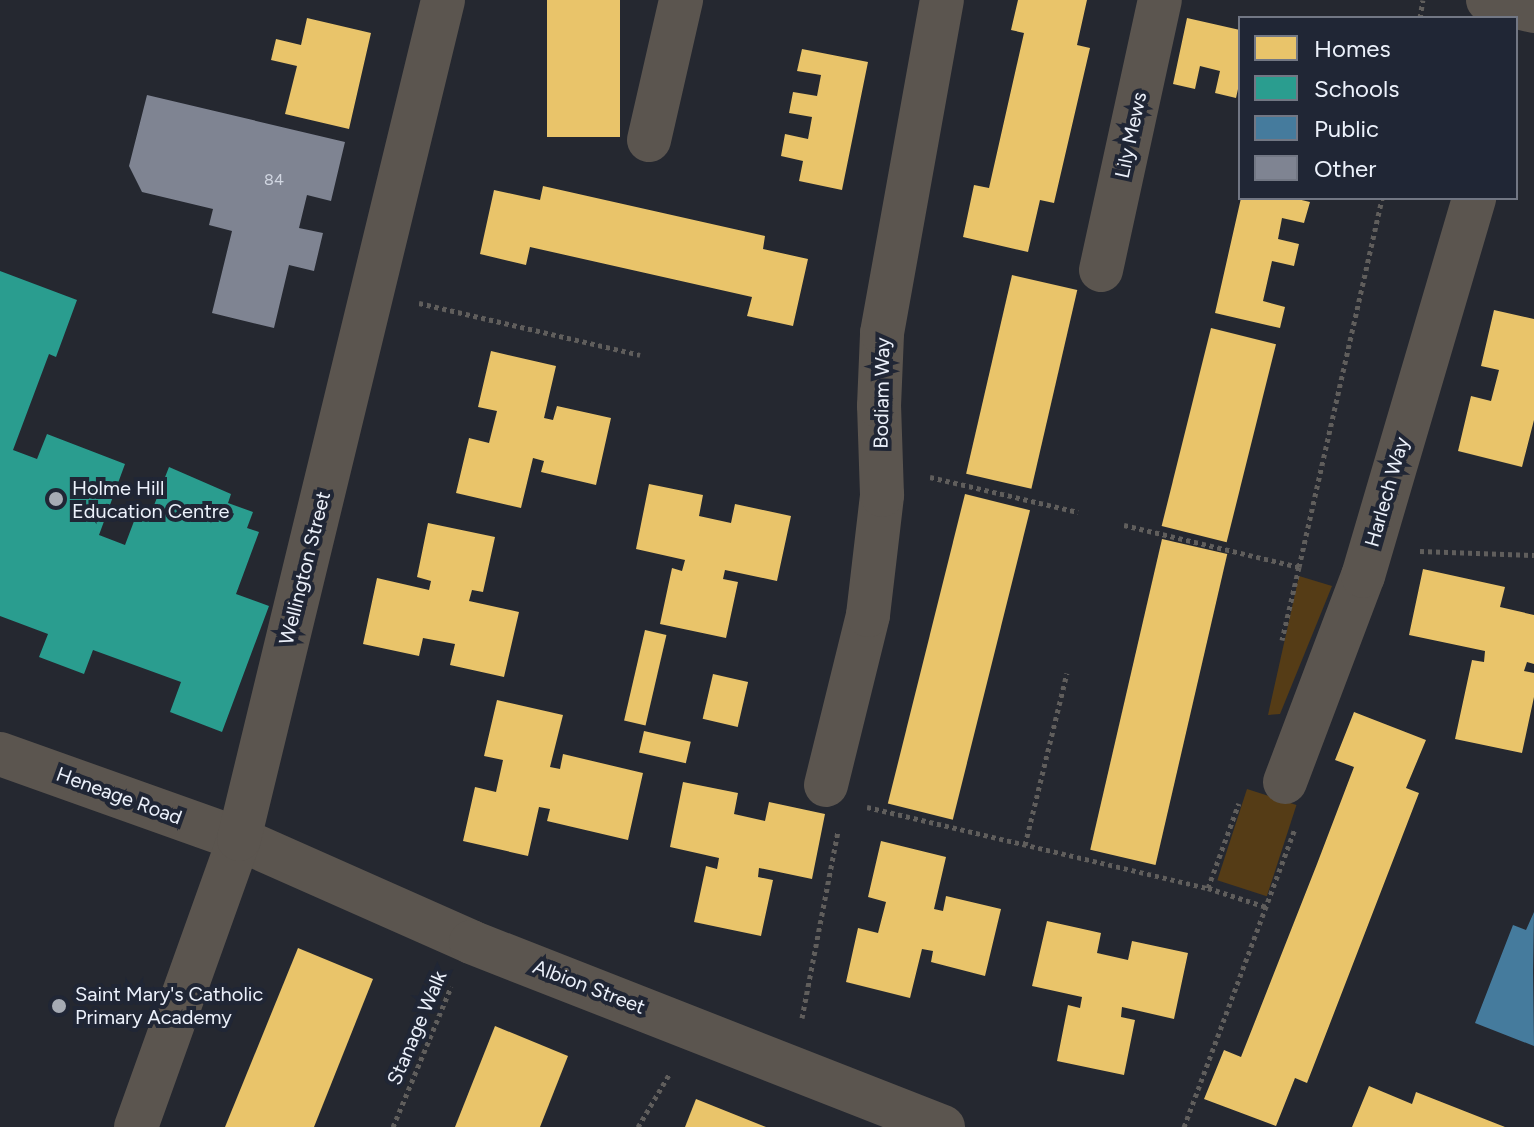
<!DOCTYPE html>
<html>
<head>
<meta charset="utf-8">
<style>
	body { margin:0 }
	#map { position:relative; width:1534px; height:1127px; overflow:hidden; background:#252830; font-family:Figtree,sans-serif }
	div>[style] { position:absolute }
	.green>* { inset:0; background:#553c16; transform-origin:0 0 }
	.homes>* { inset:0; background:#e9c46a; transform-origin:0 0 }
	.schools>* { inset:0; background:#2a9d8f }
	.public>* { inset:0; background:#457b9d }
	.building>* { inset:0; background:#7f8492 }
	.path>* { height:5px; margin-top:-2.5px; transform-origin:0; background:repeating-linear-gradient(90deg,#605e5c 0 4px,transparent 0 8px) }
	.minor>* { height:44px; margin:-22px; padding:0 22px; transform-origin:22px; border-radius:22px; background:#5b554f }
	.dots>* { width:22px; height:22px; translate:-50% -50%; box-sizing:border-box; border:4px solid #202635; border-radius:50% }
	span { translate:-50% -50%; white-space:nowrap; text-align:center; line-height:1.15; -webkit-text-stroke:8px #202635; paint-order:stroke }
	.number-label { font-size:16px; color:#d1d6e1 }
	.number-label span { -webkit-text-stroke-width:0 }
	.street-label { font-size:20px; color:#ecf1fb }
	.poi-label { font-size:20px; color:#ecf1fb }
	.left { translate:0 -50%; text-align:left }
	.legend { position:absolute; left:1238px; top:16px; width:280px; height:184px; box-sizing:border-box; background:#202635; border:2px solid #727784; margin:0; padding:10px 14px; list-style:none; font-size:24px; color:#ecf1fb }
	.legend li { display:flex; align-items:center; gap:16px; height:40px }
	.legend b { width:40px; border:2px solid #727784 }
</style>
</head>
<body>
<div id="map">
	<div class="green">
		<div style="clip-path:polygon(1299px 576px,1332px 586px,1280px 714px,1268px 715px)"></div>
		<div style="left:1247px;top:789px;width:52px;height:96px;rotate:18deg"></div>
	</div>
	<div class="homes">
		<div style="left:547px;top:0;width:73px;height:137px"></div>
		<div style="clip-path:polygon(1018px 0,1087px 0,1077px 45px,1090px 48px,1054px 203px,1040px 200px,1028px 252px,963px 237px,974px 185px,989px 188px,1024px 33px,1011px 30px)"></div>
		<div style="clip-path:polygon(307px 18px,371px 33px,349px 129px,285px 114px,297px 66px,271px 60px,276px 39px,301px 45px)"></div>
		<div style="clip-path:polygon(1187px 18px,1240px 30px,1240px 80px,1236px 98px,1215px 93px,1220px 71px,1200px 66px,1195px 89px,1173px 84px)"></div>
		<div style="clip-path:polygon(802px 49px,868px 62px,842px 190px,799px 181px,803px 161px,781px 156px,785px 134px,808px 139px,812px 117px,789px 113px,793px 92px,817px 96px,821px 75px,797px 71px)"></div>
		<div style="clip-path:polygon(543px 186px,765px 236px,763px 249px,808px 259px,793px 326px,747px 316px,752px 297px,530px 247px,526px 265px,480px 254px,494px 190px,540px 200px)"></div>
		<div style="clip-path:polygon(1241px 198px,1293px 198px,1310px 202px,1304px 223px,1282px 218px,1278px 239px,1299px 244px,1294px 266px,1272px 261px,1263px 301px,1285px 307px,1280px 328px,1215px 313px)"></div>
		<div style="left:1012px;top:275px;width:67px;height:204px;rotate:13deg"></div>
		<div style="clip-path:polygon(1494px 310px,1534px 319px,1534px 420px,1522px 467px,1458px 451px,1471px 396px,1491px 401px,1499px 370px,1481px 366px)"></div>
		<div style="left:1211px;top:328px;width:67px;height:204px;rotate:14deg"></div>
		<div style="clip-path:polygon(491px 351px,556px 366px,544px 418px,553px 420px,557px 406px,611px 418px,596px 485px,541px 472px,544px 461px,533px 458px,521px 508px,456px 493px,469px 438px,489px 443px,497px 411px,478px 407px)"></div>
		<div style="clip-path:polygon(649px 484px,703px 495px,699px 516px,731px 523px,735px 504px,791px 516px,777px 581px,725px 570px,723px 579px,738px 582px,726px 638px,660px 624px,672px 568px,682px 571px,685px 560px,636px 549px)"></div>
		<div style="left:965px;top:494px;width:67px;height:319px;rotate:14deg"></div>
		<div style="clip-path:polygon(428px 523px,495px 537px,483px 592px,472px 590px,469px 601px,519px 612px,504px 677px,450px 665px,455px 644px,423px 638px,419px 656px,363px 644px,377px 578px,429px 590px,431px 581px,417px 577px)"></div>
		<div style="left:1162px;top:539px;width:67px;height:319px;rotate:13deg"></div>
		<div style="clip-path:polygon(1423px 569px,1505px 587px,1500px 607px,1534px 615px,1534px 664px,1527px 662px,1524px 671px,1534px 673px,1534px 697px,1522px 753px,1455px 739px,1472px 660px,1484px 662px,1485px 651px,1409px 635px)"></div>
		<div style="left:645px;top:630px;width:22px;height:93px;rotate:13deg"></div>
		<div style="left:713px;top:674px;width:36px;height:46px;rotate:13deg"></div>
		<div style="clip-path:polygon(497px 700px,563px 715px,550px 767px,560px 769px,563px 754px,643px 773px,628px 840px,547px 821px,550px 809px,539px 807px,528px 856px,463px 841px,475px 787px,496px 792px,503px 760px,484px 756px)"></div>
		<div style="clip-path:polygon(1354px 712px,1426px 740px,1406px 788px,1419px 793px,1307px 1083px,1295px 1078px,1276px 1126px,1204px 1099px,1224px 1050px,1241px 1057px,1317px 864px,1354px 767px,1335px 760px)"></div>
		<div style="left:644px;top:731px;width:48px;height:22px;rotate:13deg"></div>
		<div style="clip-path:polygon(683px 782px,738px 793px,734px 814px,765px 821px,769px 802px,825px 814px,812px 879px,759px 868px,758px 877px,773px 880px,761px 936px,694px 922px,706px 866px,717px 869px,719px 858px,670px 847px)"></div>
		<div style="clip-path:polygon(881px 841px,946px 857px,934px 909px,943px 911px,946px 896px,1001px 909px,985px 976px,931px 962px,933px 951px,922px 949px,910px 998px,846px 982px,858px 928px,878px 933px,886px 902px,868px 897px)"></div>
		<div style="clip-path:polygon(1047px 921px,1101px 933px,1097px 953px,1128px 960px,1132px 941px,1188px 953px,1174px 1019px,1122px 1007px,1121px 1017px,1135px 1020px,1124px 1075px,1057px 1061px,1068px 1005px,1080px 1008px,1082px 997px,1032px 986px)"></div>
		<div style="clip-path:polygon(298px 948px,373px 979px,314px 1127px,225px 1127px)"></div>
		<div style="clip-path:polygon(495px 1026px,568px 1056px,540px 1127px,455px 1127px)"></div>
		<div style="clip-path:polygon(1369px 1086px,1412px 1104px,1416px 1092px,1505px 1127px,1352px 1127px)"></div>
		<div style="clip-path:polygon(696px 1099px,766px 1127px,685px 1127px)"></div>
	</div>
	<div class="schools">
		<div style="clip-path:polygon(0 271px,77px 300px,56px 357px,49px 354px,13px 450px,37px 459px,47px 434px,125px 464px,99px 535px,125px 545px,139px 508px,151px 513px,169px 467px,231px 494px,228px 503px,253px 512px,247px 528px,259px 532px,236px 594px,269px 606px,222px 732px,170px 712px,181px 682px,93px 650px,84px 674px,39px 657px,48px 634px,0 616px)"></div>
	</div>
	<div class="public">
		<div style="clip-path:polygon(1534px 912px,1533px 971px,1534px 1046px,1475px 1023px,1513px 925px,1526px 930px)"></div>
	</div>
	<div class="building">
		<div style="clip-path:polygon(147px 95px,345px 142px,331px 201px,307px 195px,299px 228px,323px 233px,314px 271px,289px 265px,274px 328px,212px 313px,232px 231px,209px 225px,213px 209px,142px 192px,129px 166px)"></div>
	</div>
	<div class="path">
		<div style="left:1420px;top:18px;width:18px;rotate:-81deg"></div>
		<div style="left:419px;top:303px;width:227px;rotate:13.2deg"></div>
		<div style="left:930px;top:477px;width:152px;rotate:13.3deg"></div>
		<div style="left:1124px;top:525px;width:180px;rotate:13.5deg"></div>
		<div style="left:1299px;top:567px;width:75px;rotate:103.1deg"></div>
		<div style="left:1420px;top:551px;width:114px;rotate:2deg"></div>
		<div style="left:1299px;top:567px;width:378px;rotate:-77.3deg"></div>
		<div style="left:867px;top:807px;width:350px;rotate:13.4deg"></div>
		<div style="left:1208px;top:888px;width:61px;rotate:18.1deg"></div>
		<div style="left:1025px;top:845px;width:177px;rotate:-76.3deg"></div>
		<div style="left:1208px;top:888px;width:90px;rotate:-70deg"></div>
		<div style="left:802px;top:1018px;width:190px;rotate:-79.1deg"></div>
		<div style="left:393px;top:1127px;width:152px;rotate:-67.5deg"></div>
		<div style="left:638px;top:1127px;width:63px;rotate:-59.3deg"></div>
		<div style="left:1184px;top:1127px;width:318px;rotate:-69.6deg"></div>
	</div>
	<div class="minor">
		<div style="left:1488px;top:0;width:47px;rotate:13.4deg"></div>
		<div style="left:649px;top:140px;width:144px;rotate:-77.1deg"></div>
		<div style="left:1101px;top:270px;width:276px;rotate:-77.7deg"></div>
		<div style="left:0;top:754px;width:254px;rotate:19.6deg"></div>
		<div style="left:239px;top:839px;width:254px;rotate:23.9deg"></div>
		<div style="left:471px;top:942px;width:507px;rotate:21.4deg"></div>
		<div style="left:1285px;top:782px;width:220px;rotate:-69.3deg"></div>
		<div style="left:1363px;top:576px;width:394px;rotate:-73.6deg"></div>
		<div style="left:826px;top:785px;width:175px;rotate:-76.1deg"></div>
		<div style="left:868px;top:615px;width:121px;rotate:-83.3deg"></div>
		<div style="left:882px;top:495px;width:89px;rotate:-91.9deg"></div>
		<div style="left:879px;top:406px;width:73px;rotate:-87.6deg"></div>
		<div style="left:882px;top:333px;width:338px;rotate:-79.8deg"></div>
		<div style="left:136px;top:1127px;width:306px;rotate:-70.3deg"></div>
		<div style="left:239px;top:839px;width:863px;rotate:-76.33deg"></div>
	</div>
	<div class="dots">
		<div style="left:56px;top:499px;background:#a6abb4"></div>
		<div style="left:59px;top:1006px;background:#a6abb4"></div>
	</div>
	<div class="number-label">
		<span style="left:274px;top:180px">84</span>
	</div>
	<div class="street-label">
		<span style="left:1131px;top:135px;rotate:-78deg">Lily Mews</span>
		<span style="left:882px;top:393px;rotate:-89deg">Bodiam Way</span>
		<span style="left:1387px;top:492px;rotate:-74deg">Harlech Way</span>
		<span style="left:305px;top:568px;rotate:-76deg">Wellington Street</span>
		<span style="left:119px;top:796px;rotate:20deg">Heneage Road</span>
		<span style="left:589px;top:987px;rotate:21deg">Albion Street</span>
		<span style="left:417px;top:1028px;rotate:-67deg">Stanage Walk</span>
	</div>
	<div class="poi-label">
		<span class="left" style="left:72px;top:500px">Holme Hill<br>Education Centre</span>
		<span class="left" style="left:75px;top:1006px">Saint Mary's Catholic<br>Primary Academy</span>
	</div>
	<ul class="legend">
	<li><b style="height:22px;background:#e9c46a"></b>Homes</li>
	<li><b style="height:22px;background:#2a9d8f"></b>Schools</li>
	<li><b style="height:22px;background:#457b9d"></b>Public</li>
	<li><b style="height:22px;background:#7f8492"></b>Other</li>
	</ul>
</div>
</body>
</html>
